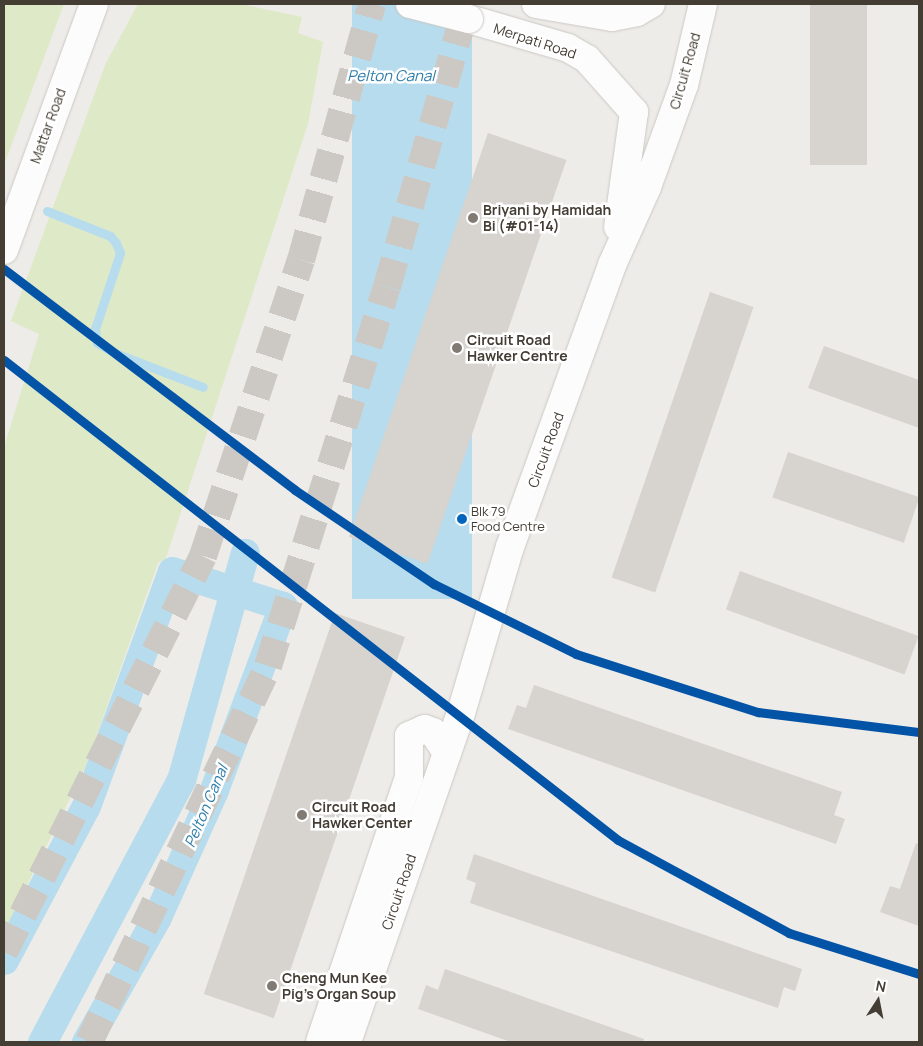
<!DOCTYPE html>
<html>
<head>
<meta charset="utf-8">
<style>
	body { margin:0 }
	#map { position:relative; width:923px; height:1046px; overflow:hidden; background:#eeece8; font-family:Manrope,sans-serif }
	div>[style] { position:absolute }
	.green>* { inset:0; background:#dee9c7 }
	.water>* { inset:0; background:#b7dcee; transform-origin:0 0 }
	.stream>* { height:9px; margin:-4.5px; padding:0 4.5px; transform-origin:4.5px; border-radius:4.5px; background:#b7dcee }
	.canal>* { height:29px; margin:-14.5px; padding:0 14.5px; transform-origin:14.5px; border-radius:14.5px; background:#b7dcee }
	.building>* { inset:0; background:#d7d3cf; transform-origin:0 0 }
	.highway-tunnel>* { height:28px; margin-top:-14px; transform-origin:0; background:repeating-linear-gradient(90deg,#ccc9c4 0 28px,transparent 0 42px) }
	.roads { filter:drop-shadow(0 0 1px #cbc8c4) drop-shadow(0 0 1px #cbc8c4) }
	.minor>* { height:28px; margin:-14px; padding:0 14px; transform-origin:14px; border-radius:14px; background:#fcfcfc }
	.bridges { filter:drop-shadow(0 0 1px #cbc8c4) drop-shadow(0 0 1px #cbc8c4) }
	.minor-bridge>* { height:28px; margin:-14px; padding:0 14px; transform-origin:14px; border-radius:14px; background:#fcfcfc }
	.metro-1>* { height:9px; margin:-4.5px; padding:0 4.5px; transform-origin:4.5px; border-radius:4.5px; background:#0354a6 }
	.dots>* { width:14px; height:14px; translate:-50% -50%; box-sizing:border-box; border:2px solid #fff; border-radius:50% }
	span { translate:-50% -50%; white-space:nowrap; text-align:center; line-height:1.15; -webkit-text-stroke:5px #fff; paint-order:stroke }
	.bus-label { font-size:13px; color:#443d34 }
	.left { translate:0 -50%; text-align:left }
	.street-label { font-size:14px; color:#443d34 }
	.poi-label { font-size:14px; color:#443d34; font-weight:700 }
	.water-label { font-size:15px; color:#2c7da9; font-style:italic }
	.frame { position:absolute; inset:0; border:5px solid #443d34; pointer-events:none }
	.north { position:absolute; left:853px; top:976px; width:50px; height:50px; -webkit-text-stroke:4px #fff; paint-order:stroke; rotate:11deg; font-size:14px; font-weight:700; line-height:20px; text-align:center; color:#443d34 }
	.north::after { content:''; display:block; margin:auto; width:18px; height:22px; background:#443d34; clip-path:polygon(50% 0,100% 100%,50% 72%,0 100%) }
</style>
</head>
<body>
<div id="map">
	<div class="green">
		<div style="clip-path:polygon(4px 4px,64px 4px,4px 165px)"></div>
		<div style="clip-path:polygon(138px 4px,241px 4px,302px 17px,298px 33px,323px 42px,308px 124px,166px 558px,158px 563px,85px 768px,4px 932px,4px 447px,39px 334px,11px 321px,106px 63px)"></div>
	</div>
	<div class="water">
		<div style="left:352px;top:4px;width:120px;height:595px"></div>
	</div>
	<div class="stream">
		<div style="left:47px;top:211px;width:68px;rotate:21.6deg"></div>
		<div style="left:110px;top:236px;width:9px;rotate:49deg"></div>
		<div style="left:116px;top:243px;width:11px;rotate:68deg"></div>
		<div style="left:120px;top:253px;width:80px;rotate:108.2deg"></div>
		<div style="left:95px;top:329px;width:14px;rotate:82deg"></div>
		<div style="left:97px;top:343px;width:21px;rotate:29deg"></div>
		<div style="left:115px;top:353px;width:94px;rotate:21.1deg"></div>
	</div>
	<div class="canal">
		<div style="left:4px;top:960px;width:174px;rotate:-62deg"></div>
		<div style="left:86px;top:806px;width:250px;rotate:-69.9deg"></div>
		<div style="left:172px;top:571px;width:116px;rotate:17.5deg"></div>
		<div style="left:283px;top:606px;width:197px;rotate:110.6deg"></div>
		<div style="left:214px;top:790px;width:139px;rotate:114.2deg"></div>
		<div style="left:157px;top:917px;width:144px;rotate:119.6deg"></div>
		<div style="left:42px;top:1042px;width:297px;rotate:-62.1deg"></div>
		<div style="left:181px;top:780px;width:236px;rotate:-74.3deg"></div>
	</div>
	<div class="building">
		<div style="left:810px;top:4px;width:57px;height:161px"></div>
		<div style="left:488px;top:133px;width:83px;height:427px;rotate:19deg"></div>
		<div style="left:710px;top:292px;width:46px;height:302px;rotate:19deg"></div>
		<div style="clip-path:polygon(824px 346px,919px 380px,919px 428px,808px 388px)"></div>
		<div style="left:788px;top:452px;width:139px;height:48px;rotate:19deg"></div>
		<div style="left:740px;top:571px;width:190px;height:41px;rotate:20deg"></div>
		<div style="left:335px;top:613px;width:74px;height:403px;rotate:19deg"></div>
		<div style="clip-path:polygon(534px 685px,842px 792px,834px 815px,845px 819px,836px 844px,508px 729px,517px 705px,526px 708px)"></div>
		<div style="clip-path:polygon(916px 843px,919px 844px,919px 926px,880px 912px,890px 886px,900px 889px)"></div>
		<div style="clip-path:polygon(474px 854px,802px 969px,795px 991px,784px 987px,778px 1008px,470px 903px,476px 883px,466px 879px)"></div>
		<div style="clip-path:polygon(445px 969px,644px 1039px,643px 1042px,511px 1042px,418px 1009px,426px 985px,438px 990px)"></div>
	</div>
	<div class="highway-tunnel">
		<div style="left:4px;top:952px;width:443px;rotate:-63.3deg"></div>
		<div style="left:203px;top:556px;width:312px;rotate:-71.7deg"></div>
		<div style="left:301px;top:260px;width:266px;rotate:-74.5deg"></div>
		<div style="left:89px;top:1042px;width:416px;rotate:-64.5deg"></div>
		<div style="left:268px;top:666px;width:397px;rotate:-72.6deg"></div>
		<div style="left:387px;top:287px;width:294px;rotate:-74.2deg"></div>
	</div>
	<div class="roads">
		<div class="minor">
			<div style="left:536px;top:4px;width:77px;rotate:9.7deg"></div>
			<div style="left:612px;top:17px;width:25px;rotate:-11deg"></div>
			<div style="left:637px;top:12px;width:16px;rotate:-30deg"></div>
			<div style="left:469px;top:19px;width:103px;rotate:16.3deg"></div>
			<div style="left:568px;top:48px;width:22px;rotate:30deg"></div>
			<div style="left:587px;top:59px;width:71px;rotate:48.4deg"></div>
			<div style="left:634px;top:112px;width:116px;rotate:97.9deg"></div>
			<div style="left:4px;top:250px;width:262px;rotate:-69.9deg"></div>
			<div style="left:320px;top:1042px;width:279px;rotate:-71.4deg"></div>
			<div style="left:409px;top:778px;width:42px;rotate:-90deg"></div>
			<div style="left:409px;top:736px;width:17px;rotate:-24deg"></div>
			<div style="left:425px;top:729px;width:9px;rotate:21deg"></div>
			<div style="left:433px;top:732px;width:25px;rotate:56deg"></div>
			<div style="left:347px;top:1042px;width:348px;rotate:-70.9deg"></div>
			<div style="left:461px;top:713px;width:173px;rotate:-73.6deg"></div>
			<div style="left:510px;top:547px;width:300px;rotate:-70.1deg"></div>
			<div style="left:612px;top:265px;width:85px;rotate:-65.8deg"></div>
			<div style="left:647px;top:187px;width:109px;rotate:-70.1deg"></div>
			<div style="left:684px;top:85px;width:83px;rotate:-76.8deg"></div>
		</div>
	</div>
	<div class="bridges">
		<div class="minor-bridge">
			<div style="left:410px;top:4px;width:61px;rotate:14.3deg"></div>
		</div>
	</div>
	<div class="metro-1">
		<div style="left:4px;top:269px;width:365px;rotate:37.2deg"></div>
		<div style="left:295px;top:490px;width:168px;rotate:34.1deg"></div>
		<div style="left:434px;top:584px;width:158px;rotate:26.2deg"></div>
		<div style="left:576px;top:654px;width:191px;rotate:17.7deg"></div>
		<div style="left:758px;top:712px;width:162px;rotate:7.1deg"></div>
		<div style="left:4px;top:360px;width:779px;rotate:38.02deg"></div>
		<div style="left:618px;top:840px;width:195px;rotate:28.5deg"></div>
		<div style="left:789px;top:933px;width:136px;rotate:17.5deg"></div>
	</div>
	<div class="dots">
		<div style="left:473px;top:218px;background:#807a73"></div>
		<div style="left:457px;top:348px;background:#807a73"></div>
		<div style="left:462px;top:519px;background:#0065bd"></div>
		<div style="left:302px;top:815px;background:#807a73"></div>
		<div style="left:272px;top:986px;background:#807a73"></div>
	</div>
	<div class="bus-label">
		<span class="left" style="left:471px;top:519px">Blk 79<br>Food Centre</span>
	</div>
	<div class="street-label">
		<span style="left:535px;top:41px;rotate:18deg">Merpati Road</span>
		<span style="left:685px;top:71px;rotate:-74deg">Circuit Road</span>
		<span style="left:48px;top:126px;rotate:-70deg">Mattar Road</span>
		<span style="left:546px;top:450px;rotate:-70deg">Circuit Road</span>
		<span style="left:399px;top:892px;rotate:-71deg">Circuit Road</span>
	</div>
	<div class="poi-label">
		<span class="left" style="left:483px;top:218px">Briyani by Hamidah<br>Bi (#01-14)</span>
		<span class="left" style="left:467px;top:348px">Circuit Road<br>Hawker Centre</span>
		<span class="left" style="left:312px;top:815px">Circuit Road<br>Hawker Center</span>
		<span class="left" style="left:282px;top:986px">Cheng Mun Kee<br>Pig's Organ Soup</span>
	</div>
	<div class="water-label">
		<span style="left:391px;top:76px">Pelton Canal</span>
		<span style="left:206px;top:806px;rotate:-67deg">Pelton Canal</span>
	</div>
	<div class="frame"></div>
	<div class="north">N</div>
</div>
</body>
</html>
